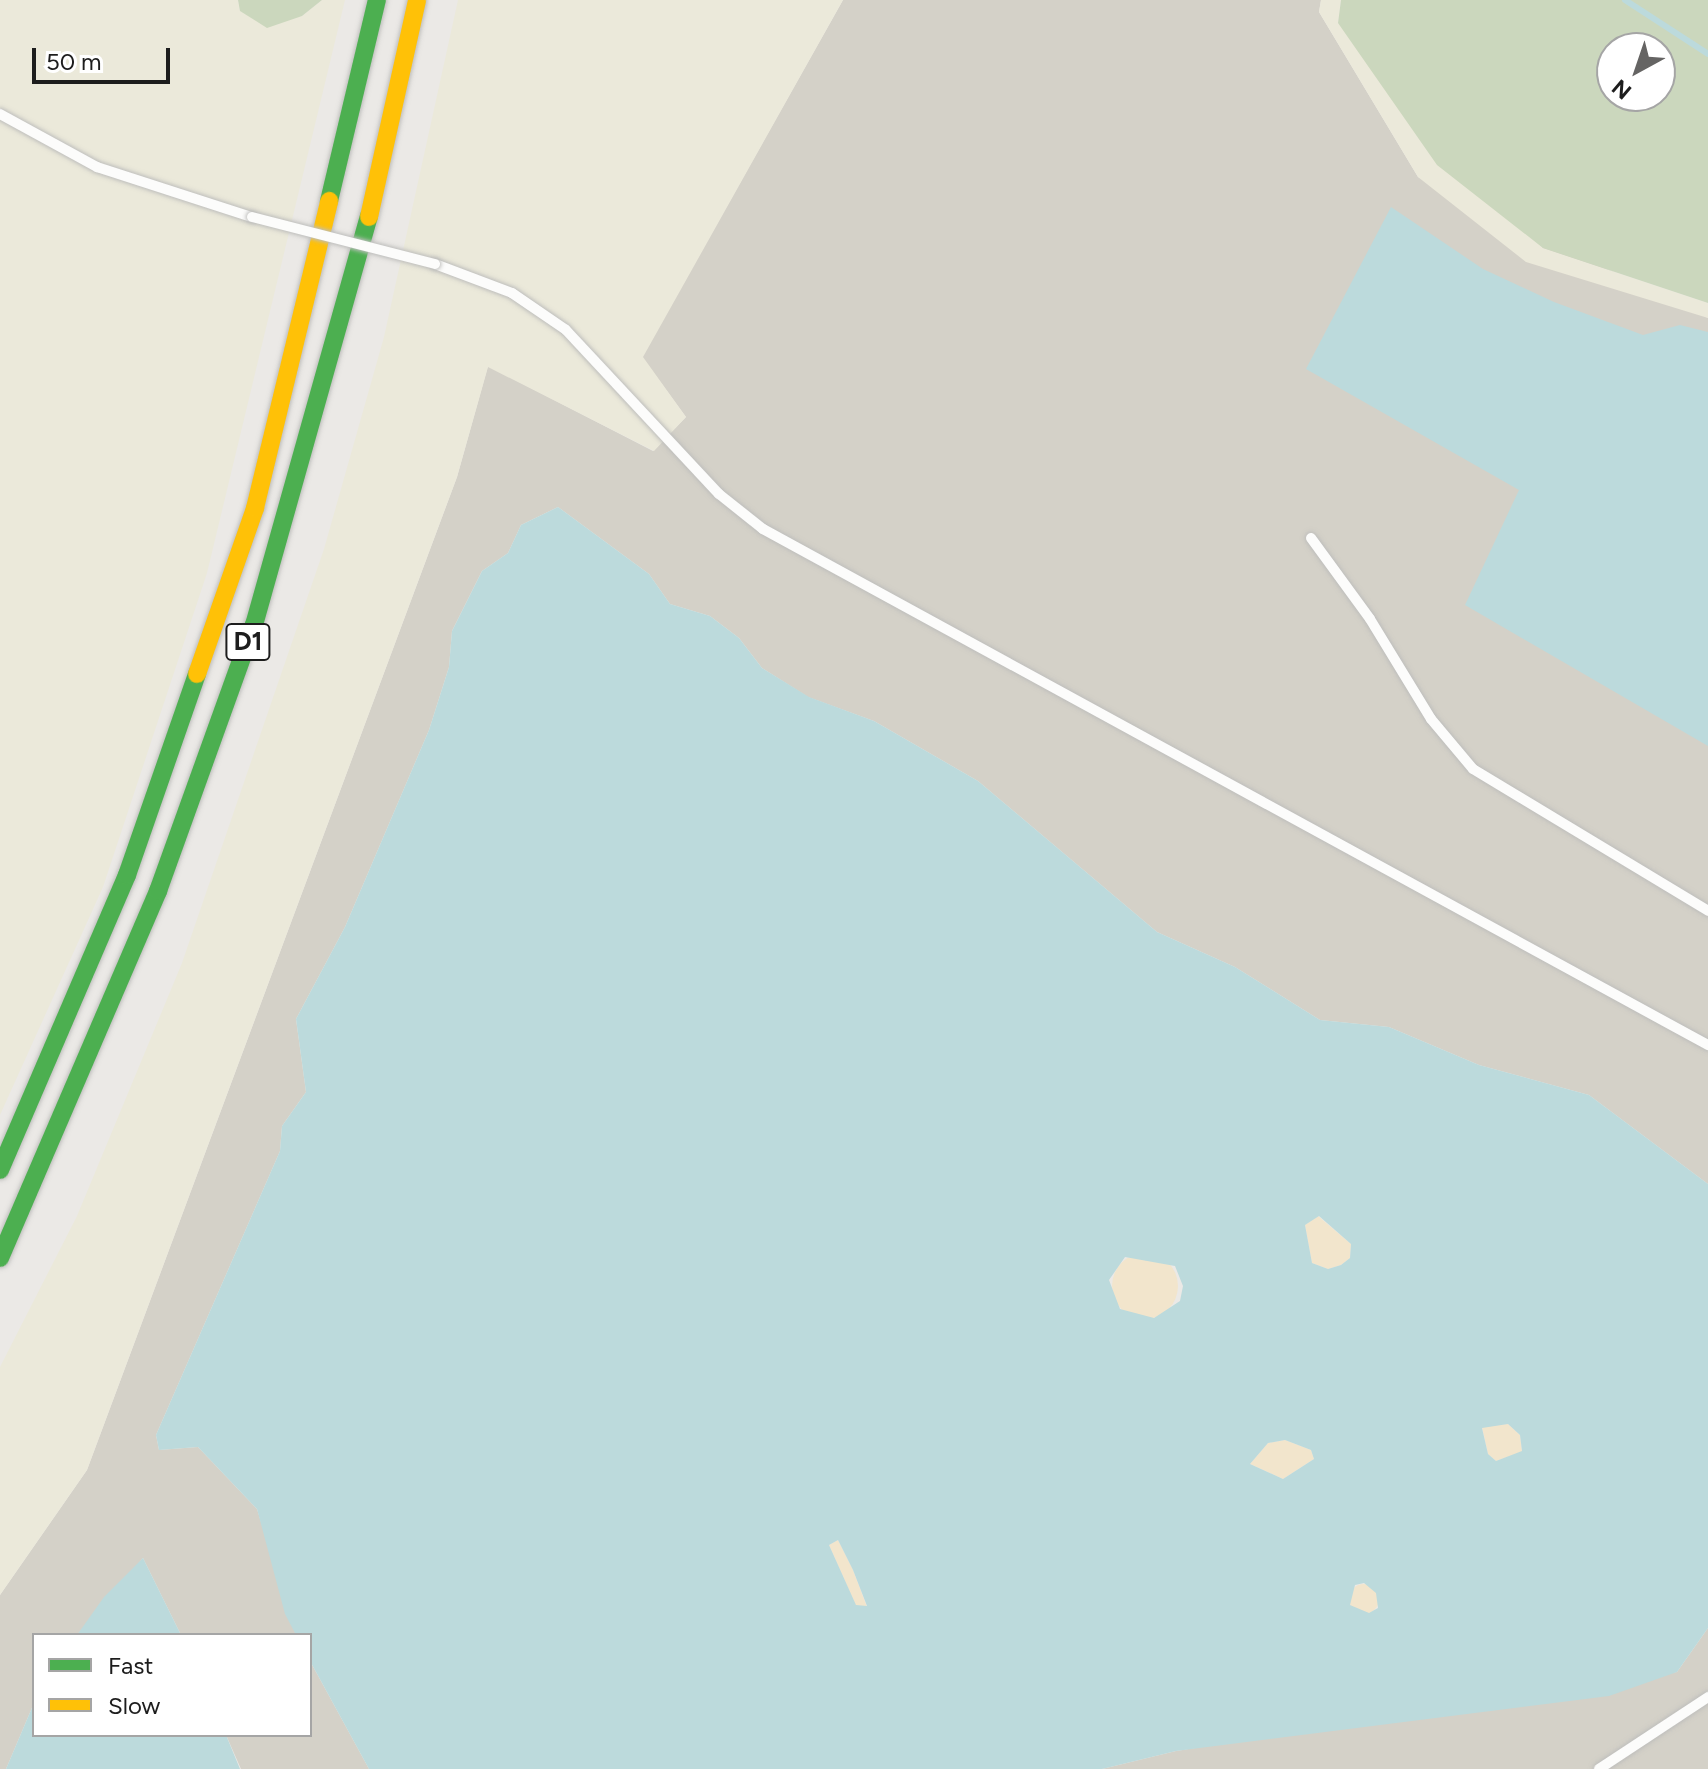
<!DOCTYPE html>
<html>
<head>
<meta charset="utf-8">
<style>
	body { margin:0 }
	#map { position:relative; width:1708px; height:1769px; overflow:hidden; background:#ebe9e6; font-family:Figtree,sans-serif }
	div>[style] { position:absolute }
	.construction>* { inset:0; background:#d4d1c8 }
	.farmland>* { inset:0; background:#ebe9da }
	.forest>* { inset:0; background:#cbd7bd }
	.sand>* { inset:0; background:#f2e5cc }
	.round { border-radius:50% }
	.water>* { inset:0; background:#bcdadc }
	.stream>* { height:6px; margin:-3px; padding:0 3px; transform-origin:3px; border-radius:3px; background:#bcdadc }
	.roads { filter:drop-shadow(0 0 2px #bebebc) drop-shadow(0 0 2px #bebebc) }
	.lane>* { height:10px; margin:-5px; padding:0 5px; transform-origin:5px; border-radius:5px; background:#fcfcfb }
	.fast>* { height:18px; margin:-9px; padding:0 9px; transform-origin:9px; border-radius:9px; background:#4caf50 }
	.slow>* { height:18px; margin:-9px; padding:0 9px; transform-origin:9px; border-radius:9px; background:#ffc107 }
	.bridges { filter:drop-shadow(0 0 2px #bebebc) drop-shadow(0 0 2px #bebebc) }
	.lane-bridge>* { height:10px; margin:-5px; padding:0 5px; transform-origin:5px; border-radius:5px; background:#fcfcfb }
	span { translate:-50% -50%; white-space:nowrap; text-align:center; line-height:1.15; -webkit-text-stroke:6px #fff; paint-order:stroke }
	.shield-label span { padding:2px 6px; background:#fff; border:2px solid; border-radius:6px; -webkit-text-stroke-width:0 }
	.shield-label { font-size:26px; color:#1d1d1d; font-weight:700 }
	.legend { position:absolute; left:32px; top:1633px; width:280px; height:104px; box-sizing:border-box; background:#fff; border:2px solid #a5a5a5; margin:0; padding:10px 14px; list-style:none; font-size:24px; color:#1d1d1d }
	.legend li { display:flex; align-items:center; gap:16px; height:40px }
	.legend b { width:40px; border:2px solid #a5a5a5 }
	.north { position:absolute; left:1596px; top:32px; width:80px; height:80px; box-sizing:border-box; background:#fff; border:2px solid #a5a5a5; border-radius:50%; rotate:220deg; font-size:22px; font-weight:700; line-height:32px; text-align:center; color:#1d1d1d }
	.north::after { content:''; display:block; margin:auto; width:28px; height:36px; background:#656463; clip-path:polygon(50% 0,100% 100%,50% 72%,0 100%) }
	.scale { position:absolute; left:32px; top:48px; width:138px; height:36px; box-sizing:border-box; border:4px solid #1d1d1d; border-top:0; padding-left:10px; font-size:24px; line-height:28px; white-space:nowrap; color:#1d1d1d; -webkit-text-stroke:6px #fff; paint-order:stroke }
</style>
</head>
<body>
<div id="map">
	<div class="construction">
		<div style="clip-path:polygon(843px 0,1321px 0,1319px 12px,1418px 177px,1708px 318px,1708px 1184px,1589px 1095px,1479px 1065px,1389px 1027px,1320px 1020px,1235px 967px,1157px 932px,978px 781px,874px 721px,808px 697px,762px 668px,739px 638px,710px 616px,670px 604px,649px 574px,558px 507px,521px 525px,508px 553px,482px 571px,452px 631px,449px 667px,429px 730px,345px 927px,296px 1019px,306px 1092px,282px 1126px,280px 1151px,156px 1435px,159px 1450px,198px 1447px,257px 1509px,296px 1635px,181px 1635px,143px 1558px,77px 1635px,34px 1635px,34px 1703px,6px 1769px,0 1769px,0 1595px,87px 1470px,457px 477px,488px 366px,653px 451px,686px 417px,642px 357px)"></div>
		<div style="clip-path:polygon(1708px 1628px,1708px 1769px,1102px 1769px,1176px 1751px,1677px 1672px)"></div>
		<div style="clip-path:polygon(310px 1661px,369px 1769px,241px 1769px,226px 1735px,310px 1735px)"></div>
	</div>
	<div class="farmland">
		<div style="clip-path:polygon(0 0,238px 0,240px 11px,302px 16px,322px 0,345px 0,207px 573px,103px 887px,0 1115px)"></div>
		<div style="clip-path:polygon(458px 0,843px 0,643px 357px,686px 417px,654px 451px,488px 367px,457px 477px,87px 1470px,0 1595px,0 1367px,77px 1216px,182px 963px,324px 549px,384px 337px)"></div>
		<div style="clip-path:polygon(1321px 0,1341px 0,1338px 23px,1543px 248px,1708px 303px,1708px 318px,1526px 262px,1418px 177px,1319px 12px)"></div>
	</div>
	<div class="forest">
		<div style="clip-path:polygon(238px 0,322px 0,302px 16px,267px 28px,240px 11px)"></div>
		<div style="clip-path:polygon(evenodd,1341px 0,1708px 0,1708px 303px,1543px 248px,1437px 165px,1338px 23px,1341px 0,1612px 48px,1660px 48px,1660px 96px,1612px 96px,1612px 48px)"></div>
	</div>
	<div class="sand">
		<div style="clip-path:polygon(1318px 1216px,1351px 1244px,1350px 1258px,1341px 1265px,1328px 1269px,1312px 1263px,1305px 1225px)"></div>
		<div class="round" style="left:1112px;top:1253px;width:66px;height:66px"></div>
		<div style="clip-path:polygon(1508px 1424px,1520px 1435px,1522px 1452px,1496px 1461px,1488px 1454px,1482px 1427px)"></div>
		<div style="clip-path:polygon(1285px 1440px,1311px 1450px,1314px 1459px,1283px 1479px,1250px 1464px,1268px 1443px)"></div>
		<div style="clip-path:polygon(838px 1540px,853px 1570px,867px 1607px,856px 1606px,829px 1545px)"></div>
		<div class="round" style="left:1349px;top:1584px;width:30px;height:30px"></div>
	</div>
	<div class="water">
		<div style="clip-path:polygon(1391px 207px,1483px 269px,1554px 302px,1643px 335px,1680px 325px,1708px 332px,1708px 746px,1465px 605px,1519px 490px,1306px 369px)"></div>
		<div style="clip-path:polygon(evenodd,558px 507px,649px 574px,670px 604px,710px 616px,739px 638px,762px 668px,809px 697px,874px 721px,978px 781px,1157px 932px,1235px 967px,1320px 1020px,1389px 1027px,1479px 1065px,1589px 1095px,1708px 1184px,1708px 1628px,1677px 1672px,1609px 1696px,1176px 1751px,1102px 1769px,369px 1769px,310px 1661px,310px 1635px,296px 1635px,285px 1614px,257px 1509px,198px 1447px,159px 1450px,156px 1435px,280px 1151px,282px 1126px,306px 1092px,296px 1019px,345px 927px,429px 730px,449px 667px,452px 631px,482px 571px,508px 553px,521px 525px,558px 507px,1319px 1216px,1351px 1244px,1350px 1258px,1341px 1265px,1328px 1269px,1312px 1263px,1305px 1225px,1319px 1216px,558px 507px,1125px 1257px,1175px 1266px,1183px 1286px,1180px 1301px,1154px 1318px,1120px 1309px,1109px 1280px,1125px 1257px,558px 507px,1508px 1424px,1520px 1435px,1522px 1451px,1496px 1461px,1488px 1454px,1482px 1428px,1508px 1424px,558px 507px,1285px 1440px,1311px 1450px,1314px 1459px,1283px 1479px,1250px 1464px,1268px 1443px,1285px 1440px,558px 507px,838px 1540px,853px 1570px,867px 1606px,856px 1605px,829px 1545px,838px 1540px,558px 507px,1364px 1583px,1376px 1593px,1378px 1608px,1369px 1613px,1350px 1605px,1355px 1585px,1364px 1583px)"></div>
		<div style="clip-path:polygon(143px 1558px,181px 1635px,77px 1635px,104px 1597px)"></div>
		<div style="clip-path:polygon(34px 1703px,34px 1735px,226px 1735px,240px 1769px,6px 1769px)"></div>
	</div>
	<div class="stream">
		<div style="left:1625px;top:0;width:99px;rotate:33deg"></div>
	</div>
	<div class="roads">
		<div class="lane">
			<div style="left:0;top:114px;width:111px;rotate:28.7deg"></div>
			<div style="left:97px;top:167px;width:163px;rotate:17.9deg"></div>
			<div style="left:435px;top:264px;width:82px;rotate:20.6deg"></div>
			<div style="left:512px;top:293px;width:65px;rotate:34.4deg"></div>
			<div style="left:566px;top:330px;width:224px;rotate:47deg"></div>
			<div style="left:719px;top:494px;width:56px;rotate:38.5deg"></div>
			<div style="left:763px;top:529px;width:1077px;rotate:28.64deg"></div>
			<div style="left:1311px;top:538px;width:100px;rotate:53.9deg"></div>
			<div style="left:1370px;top:619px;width:117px;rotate:58.6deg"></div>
			<div style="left:1431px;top:719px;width:65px;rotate:50deg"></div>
			<div style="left:1473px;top:769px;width:275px;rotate:31.1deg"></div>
			<div style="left:1599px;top:1769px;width:131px;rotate:-33.4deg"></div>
		</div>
		<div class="fast">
			<div style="left:329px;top:201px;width:207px;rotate:-76.6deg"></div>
			<div style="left:0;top:1170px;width:321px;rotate:-66.7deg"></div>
			<div style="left:127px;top:875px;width:213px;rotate:-70.8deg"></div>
			<div style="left:0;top:1258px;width:400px;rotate:-66.7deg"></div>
			<div style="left:158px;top:891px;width:283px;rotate:-70.2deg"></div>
			<div style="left:254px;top:625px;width:424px;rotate:-74.3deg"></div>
		</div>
		<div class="slow">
			<div style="left:369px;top:217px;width:222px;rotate:-77.5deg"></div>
			<div style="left:197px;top:674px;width:176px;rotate:-70.7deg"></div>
			<div style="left:255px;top:508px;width:316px;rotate:-76.4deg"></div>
		</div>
	</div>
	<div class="bridges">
		<div class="lane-bridge">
			<div style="left:252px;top:217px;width:189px;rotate:14.4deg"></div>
		</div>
	</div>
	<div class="shield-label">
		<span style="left:248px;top:642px">D1</span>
	</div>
	<ul class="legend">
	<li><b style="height:10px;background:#4caf50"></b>Fast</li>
	<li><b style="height:10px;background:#ffc107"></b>Slow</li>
	</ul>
	<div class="north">N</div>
	<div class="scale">50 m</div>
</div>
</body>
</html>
